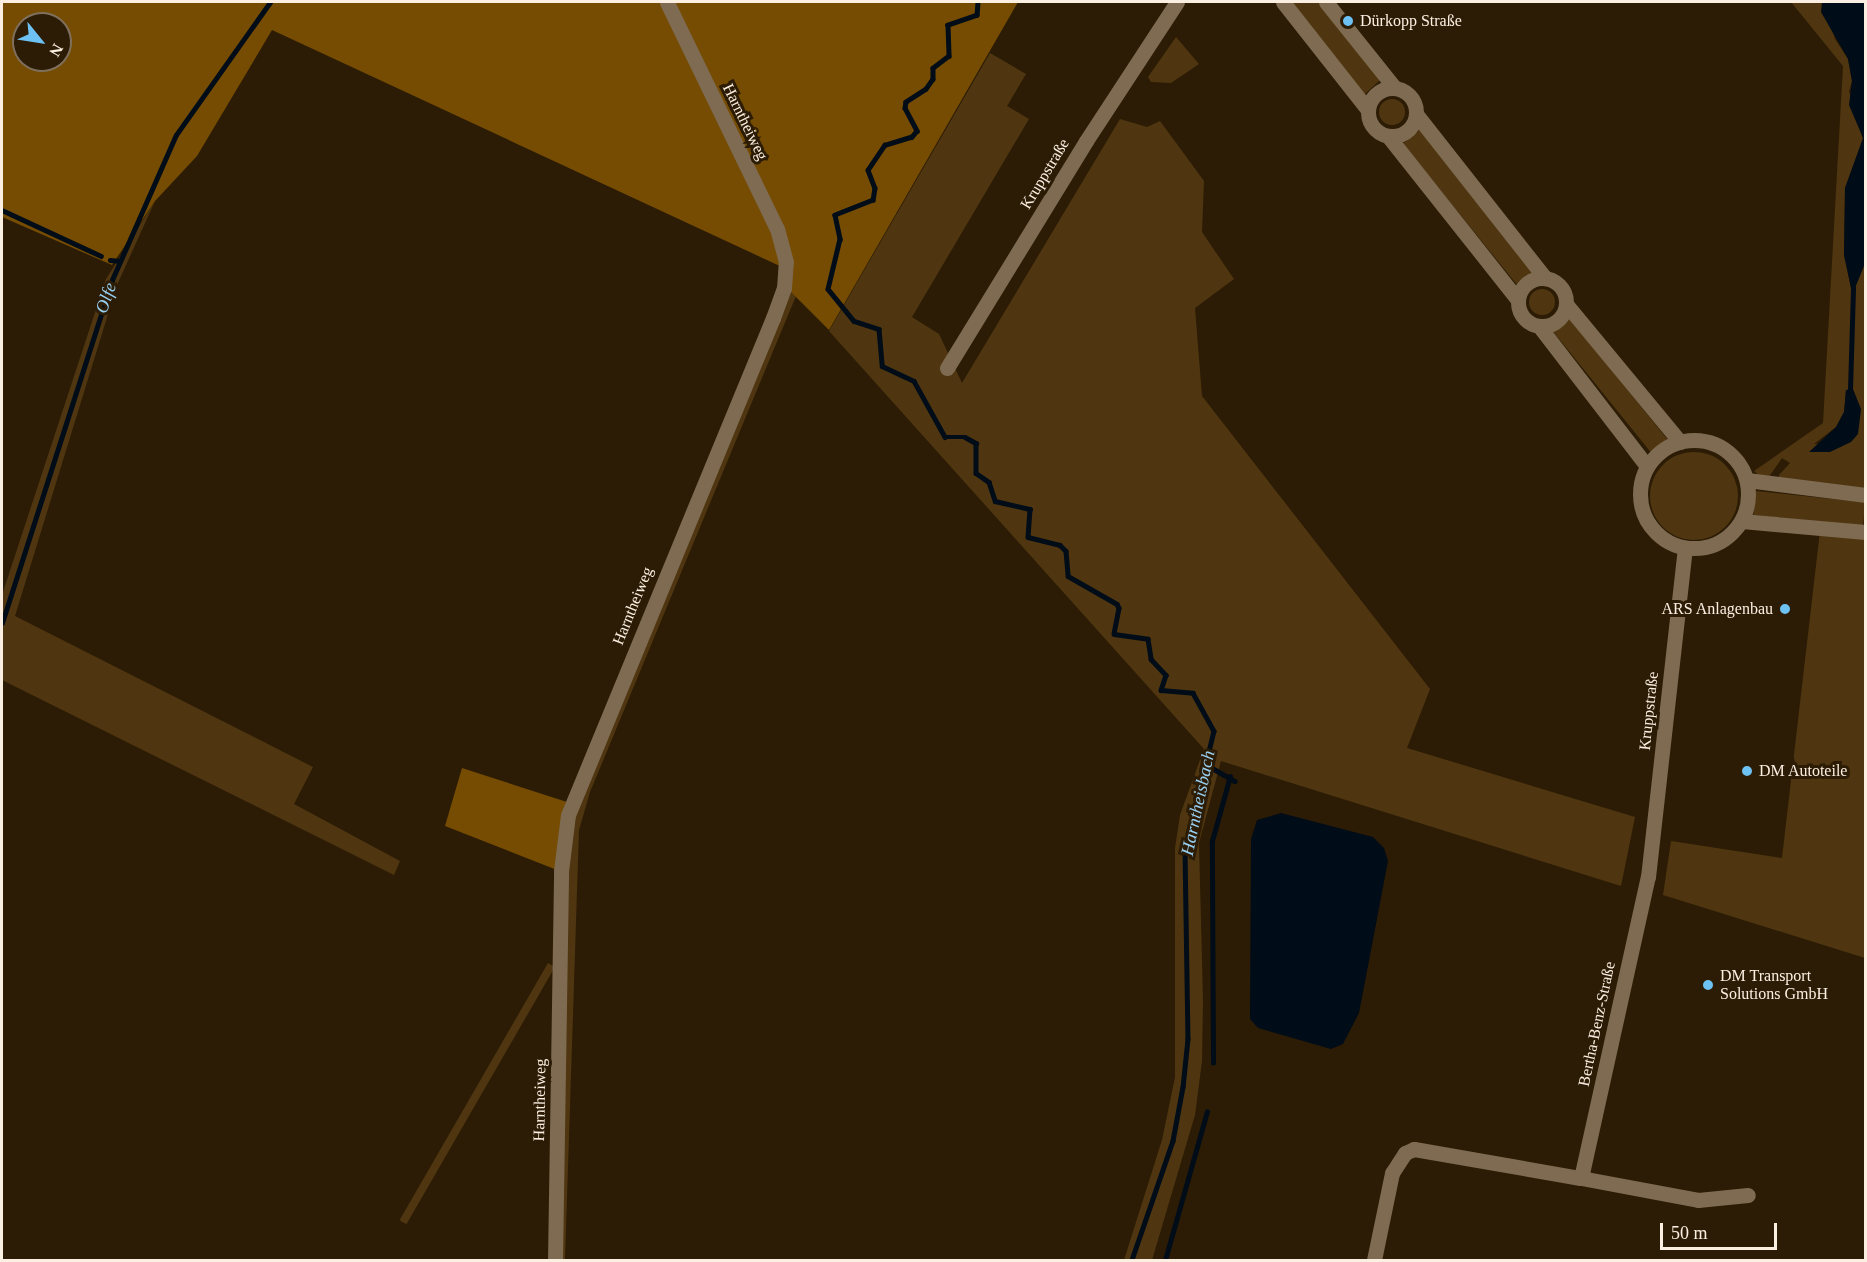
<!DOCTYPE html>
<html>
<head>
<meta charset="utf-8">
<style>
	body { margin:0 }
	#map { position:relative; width:1867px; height:1262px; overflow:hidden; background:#2c1c05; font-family:"Times New Roman",serif }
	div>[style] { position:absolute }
	.green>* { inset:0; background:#4f3610; transform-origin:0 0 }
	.round { border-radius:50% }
	.forest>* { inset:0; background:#754c01 }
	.water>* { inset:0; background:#000c17 }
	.stream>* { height:4.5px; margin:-2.25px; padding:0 2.25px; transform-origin:2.25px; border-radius:2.25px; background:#000c17 }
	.minor>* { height:15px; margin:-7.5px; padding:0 7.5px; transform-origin:7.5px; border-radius:7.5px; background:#7e6b52 }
	.minor>.ring { margin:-7.5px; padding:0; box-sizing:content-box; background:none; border:15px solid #7e6b52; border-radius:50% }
	.dots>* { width:16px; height:16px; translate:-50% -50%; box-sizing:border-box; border:3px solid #2c1c05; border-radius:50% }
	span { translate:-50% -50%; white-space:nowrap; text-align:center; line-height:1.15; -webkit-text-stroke:6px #2c1c05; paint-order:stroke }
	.poi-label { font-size:16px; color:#fbefe2 }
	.left { translate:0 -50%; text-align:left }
	.right { translate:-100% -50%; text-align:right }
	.street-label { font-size:16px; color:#fbefe2 }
	.water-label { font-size:18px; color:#98d0f3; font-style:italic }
	.frame { position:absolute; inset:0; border:3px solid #fbefe2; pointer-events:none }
	.north { position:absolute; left:12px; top:12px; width:60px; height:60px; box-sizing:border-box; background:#2c1c05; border:2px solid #7f705d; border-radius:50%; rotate:120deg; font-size:16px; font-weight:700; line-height:24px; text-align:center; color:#fbefe2 }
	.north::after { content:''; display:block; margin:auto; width:21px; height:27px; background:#6ec2f3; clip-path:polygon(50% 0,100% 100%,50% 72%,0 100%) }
	.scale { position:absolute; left:1660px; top:1223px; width:117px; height:27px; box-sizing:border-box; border:3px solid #fbefe2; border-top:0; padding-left:8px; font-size:18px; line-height:21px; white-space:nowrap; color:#fbefe2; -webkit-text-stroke:4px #2c1c05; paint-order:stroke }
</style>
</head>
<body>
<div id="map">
	<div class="green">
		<div style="clip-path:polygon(1290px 2px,1318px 2px,1380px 80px,1364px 95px)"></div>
		<div style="clip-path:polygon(evenodd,1791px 2px,1822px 2px,1835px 39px,1848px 59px,1852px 81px,1849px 91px,1863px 139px,1845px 188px,1844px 255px,1851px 288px,1855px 288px,1865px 261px,1865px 491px,1779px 482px,1779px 475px,1790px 463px,1782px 458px,1766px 481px,1754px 471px,1823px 423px,1843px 66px,1791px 2px,1846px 390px,1851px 442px,1814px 444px,1836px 427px,1844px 412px,1846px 390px)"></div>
		<div style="clip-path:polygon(1176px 37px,1199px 64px,1171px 83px,1151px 82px,1148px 77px)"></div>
		<div style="clip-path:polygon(990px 53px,1026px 74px,1007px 106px,1029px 119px,912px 317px,939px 334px,962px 383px,1120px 119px,1147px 127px,1160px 121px,1204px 181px,1202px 232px,1234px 279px,1195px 308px,1202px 396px,1430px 689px,1407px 748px,1635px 817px,1621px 886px,1221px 761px,1199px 843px,1203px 1001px,1202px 1061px,1195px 1115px,1152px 1260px,1124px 1260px,1162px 1140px,1175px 1077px,1175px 848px,1180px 815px,1204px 749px,829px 331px)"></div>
		<div class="round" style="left:1379px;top:99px;width:26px;height:26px"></div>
		<div style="left:1420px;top:130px;width:181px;height:22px;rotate:51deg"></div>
		<div style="clip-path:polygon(155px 201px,117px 285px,15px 616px,313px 767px,294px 804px,400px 861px,394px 875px,2px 680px,2px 595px,106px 279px)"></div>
		<div style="clip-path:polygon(788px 289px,796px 296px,590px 792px,579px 830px,565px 1260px,559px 1260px,566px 869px,571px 817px)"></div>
		<div class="round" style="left:1529px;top:289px;width:26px;height:26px"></div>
		<div style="left:1570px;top:319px;width:156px;height:21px;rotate:51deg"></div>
		<div class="round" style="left:1650px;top:452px;width:88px;height:88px"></div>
		<div style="left:1756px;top:491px;width:110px;height:24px;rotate:6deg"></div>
		<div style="clip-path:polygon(1820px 531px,1865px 536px,1865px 958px,1663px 895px,1671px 841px,1782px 858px)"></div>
		<div style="left:548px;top:963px;width:8px;height:297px;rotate:30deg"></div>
	</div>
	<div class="forest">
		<div style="clip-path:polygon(evenodd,2px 2px,1018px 2px,829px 330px,788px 289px,782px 267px,272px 30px,197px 156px,155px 201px,112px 265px,2px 217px,2px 2px,24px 24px,60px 24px,60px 60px,24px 60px,24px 24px)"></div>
		<div style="clip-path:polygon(462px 768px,567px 802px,557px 870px,445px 826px)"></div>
	</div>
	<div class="water">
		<div style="clip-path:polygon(1822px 2px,1865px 2px,1866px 261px,1855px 288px,1851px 288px,1844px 255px,1845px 188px,1863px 138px,1849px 105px,1852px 81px,1848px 59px,1821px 12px)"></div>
		<div style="clip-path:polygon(1853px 389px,1861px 409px,1858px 434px,1851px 442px,1830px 452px,1809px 452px,1836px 427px,1844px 412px,1846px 390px)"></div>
		<div style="clip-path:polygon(1281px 813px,1373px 837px,1384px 848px,1388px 861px,1359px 1013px,1343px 1044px,1331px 1049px,1258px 1028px,1250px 1019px,1251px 839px,1257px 820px)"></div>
	</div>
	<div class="stream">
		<div style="left:978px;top:2px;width:13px;rotate:94deg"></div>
		<div style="left:977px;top:15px;width:31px;rotate:161deg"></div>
		<div style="left:948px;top:25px;width:31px;rotate:88deg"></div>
		<div style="left:949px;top:56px;width:20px;rotate:143deg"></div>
		<div style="left:933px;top:68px;width:11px;rotate:90deg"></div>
		<div style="left:933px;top:79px;width:12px;rotate:125deg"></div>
		<div style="left:926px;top:89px;width:24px;rotate:147deg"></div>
		<div style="left:906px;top:102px;width:6px;rotate:99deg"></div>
		<div style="left:905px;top:108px;width:26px;rotate:62deg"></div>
		<div style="left:917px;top:131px;width:8px;rotate:130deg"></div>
		<div style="left:912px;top:137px;width:28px;rotate:163deg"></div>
		<div style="left:885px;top:145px;width:30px;rotate:124deg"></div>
		<div style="left:868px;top:170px;width:19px;rotate:69deg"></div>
		<div style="left:875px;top:188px;width:12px;rotate:99deg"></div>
		<div style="left:873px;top:200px;width:41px;rotate:158.5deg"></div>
		<div style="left:835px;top:215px;width:25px;rotate:78deg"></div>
		<div style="left:840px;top:239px;width:51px;rotate:103.5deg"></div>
		<div style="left:828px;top:289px;width:41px;rotate:50.9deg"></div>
		<div style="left:854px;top:321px;width:26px;rotate:18deg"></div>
		<div style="left:879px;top:329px;width:37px;rotate:85deg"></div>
		<div style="left:882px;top:366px;width:35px;rotate:25deg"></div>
		<div style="left:914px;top:381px;width:64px;rotate:61deg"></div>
		<div style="left:945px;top:437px;width:20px"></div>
		<div style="left:965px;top:437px;width:13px;rotate:29deg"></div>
		<div style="left:976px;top:443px;width:30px;rotate:90deg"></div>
		<div style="left:976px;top:473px;width:16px;rotate:35deg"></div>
		<div style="left:989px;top:482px;width:20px;rotate:72deg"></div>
		<div style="left:995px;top:501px;width:36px;rotate:13deg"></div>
		<div style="left:1030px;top:509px;width:28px;rotate:94deg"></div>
		<div style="left:1028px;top:537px;width:33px;rotate:14deg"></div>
		<div style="left:1060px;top:545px;width:8px;rotate:45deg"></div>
		<div style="left:1066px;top:551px;width:25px;rotate:85deg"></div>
		<div style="left:1068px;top:576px;width:56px;rotate:29.7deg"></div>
		<div style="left:1117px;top:604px;width:4px;rotate:63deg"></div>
		<div style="left:1119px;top:608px;width:26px;rotate:101deg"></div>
		<div style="left:1114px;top:634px;width:34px;rotate:8deg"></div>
		<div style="left:1148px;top:639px;width:20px;rotate:81deg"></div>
		<div style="left:1151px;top:659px;width:22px;rotate:47deg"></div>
		<div style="left:1166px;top:675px;width:16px;rotate:108deg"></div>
		<div style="left:1161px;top:690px;width:32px;rotate:5deg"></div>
		<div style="left:1193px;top:693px;width:43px;rotate:61.1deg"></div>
		<div style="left:1214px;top:731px;width:122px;rotate:103.7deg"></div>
		<div style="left:1185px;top:850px;width:189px;rotate:89.1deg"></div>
		<div style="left:1188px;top:1039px;width:48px;rotate:95.9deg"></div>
		<div style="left:1183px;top:1087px;width:55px;rotate:100.5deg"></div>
		<div style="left:1173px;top:1141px;width:126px;rotate:109deg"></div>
		<div style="left:2px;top:210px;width:109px;rotate:24.9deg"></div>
		<div style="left:110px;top:260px;width:10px;rotate:6deg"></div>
		<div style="left:1850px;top:390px;width:102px;rotate:-88.3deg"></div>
		<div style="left:2px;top:623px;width:360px;rotate:-72.2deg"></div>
		<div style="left:112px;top:280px;width:158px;rotate:-66.2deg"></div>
		<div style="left:176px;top:135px;width:163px;rotate:-54.7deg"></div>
		<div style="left:1207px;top:765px;width:32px;rotate:30deg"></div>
		<div style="left:1213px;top:1063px;width:222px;rotate:-90.3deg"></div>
		<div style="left:1212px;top:841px;width:67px;rotate:-74.5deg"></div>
		<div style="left:1165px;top:1260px;width:154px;rotate:-74.2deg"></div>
	</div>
	<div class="minor">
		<div style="left:1283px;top:2px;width:137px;rotate:51.8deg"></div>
		<div style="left:1326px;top:2px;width:110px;rotate:51.3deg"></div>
		<div class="ring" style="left:1368px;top:88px;width:33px;height:33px"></div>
		<div style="left:1416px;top:114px;width:209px;rotate:51.8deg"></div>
		<div style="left:1388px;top:136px;width:209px;rotate:51.6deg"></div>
		<div class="ring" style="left:1518px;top:278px;width:33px;height:33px"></div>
		<div style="left:1566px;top:304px;width:179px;rotate:50.4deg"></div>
		<div style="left:1539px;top:326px;width:177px;rotate:52.4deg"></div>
		<div style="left:947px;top:368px;width:266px;rotate:-58.5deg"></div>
		<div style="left:1086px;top:141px;width:166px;rotate:-56.8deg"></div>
		<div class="ring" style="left:1640px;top:440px;width:93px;height:93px"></div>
		<div style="left:1747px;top:480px;width:120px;rotate:7.2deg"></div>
		<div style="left:1742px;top:521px;width:124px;rotate:5.1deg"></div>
		<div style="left:1581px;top:1178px;width:119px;rotate:10.6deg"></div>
		<div style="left:1698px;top:1200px;width:50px;rotate:-5.7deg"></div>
		<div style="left:555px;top:1260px;width:389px;rotate:-89.1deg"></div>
		<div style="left:561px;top:871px;width:56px;rotate:-82.9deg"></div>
		<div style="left:568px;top:815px;width:538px;rotate:-67.59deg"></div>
		<div style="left:773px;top:318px;width:32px;rotate:-70deg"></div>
		<div style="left:784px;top:288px;width:26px;rotate:-86deg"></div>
		<div style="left:786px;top:262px;width:34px;rotate:-105deg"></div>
		<div style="left:777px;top:229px;width:252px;rotate:-115.9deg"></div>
		<div style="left:1374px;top:1260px;width:89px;rotate:-78.3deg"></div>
		<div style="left:1392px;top:1173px;width:24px;rotate:-57deg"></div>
		<div style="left:1405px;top:1153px;width:10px;rotate:-24deg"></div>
		<div style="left:1414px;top:1149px;width:169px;rotate:9.9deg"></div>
		<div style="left:1581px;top:1178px;width:308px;rotate:-77.5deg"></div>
		<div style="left:1648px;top:877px;width:330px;rotate:-83.6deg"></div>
	</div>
	<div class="dots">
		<div style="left:1348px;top:21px;background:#6ec2f3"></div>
		<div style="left:1785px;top:609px;background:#6ec2f3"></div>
		<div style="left:1747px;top:771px;background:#6ec2f3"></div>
		<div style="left:1708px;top:985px;background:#6ec2f3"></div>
	</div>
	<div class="poi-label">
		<span class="left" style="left:1360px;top:21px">Dürkopp Straße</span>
		<span class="right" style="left:1773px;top:609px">ARS Anlagenbau</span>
		<span class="left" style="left:1759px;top:771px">DM Autoteile</span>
		<span class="left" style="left:1720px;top:985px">DM Transport<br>Solutions GmbH</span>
	</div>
	<div class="street-label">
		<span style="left:745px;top:122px;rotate:64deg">Harntheiweg</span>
		<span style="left:1045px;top:174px;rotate:-59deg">Kruppstraße</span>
		<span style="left:633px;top:606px;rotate:-68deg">Harntheiweg</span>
		<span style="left:1649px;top:711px;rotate:-84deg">Kruppstraße</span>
		<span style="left:1597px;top:1024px;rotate:-78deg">Bertha-Benz-Straße</span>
		<span style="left:540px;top:1100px;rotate:-89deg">Harntheiweg</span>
	</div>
	<div class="water-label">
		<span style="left:106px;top:298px;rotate:-71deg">Olfe</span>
		<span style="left:1198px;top:803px;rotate:-78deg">Harntheisbach</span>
	</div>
	<div class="frame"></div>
	<div class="north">N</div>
	<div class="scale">50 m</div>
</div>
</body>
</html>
